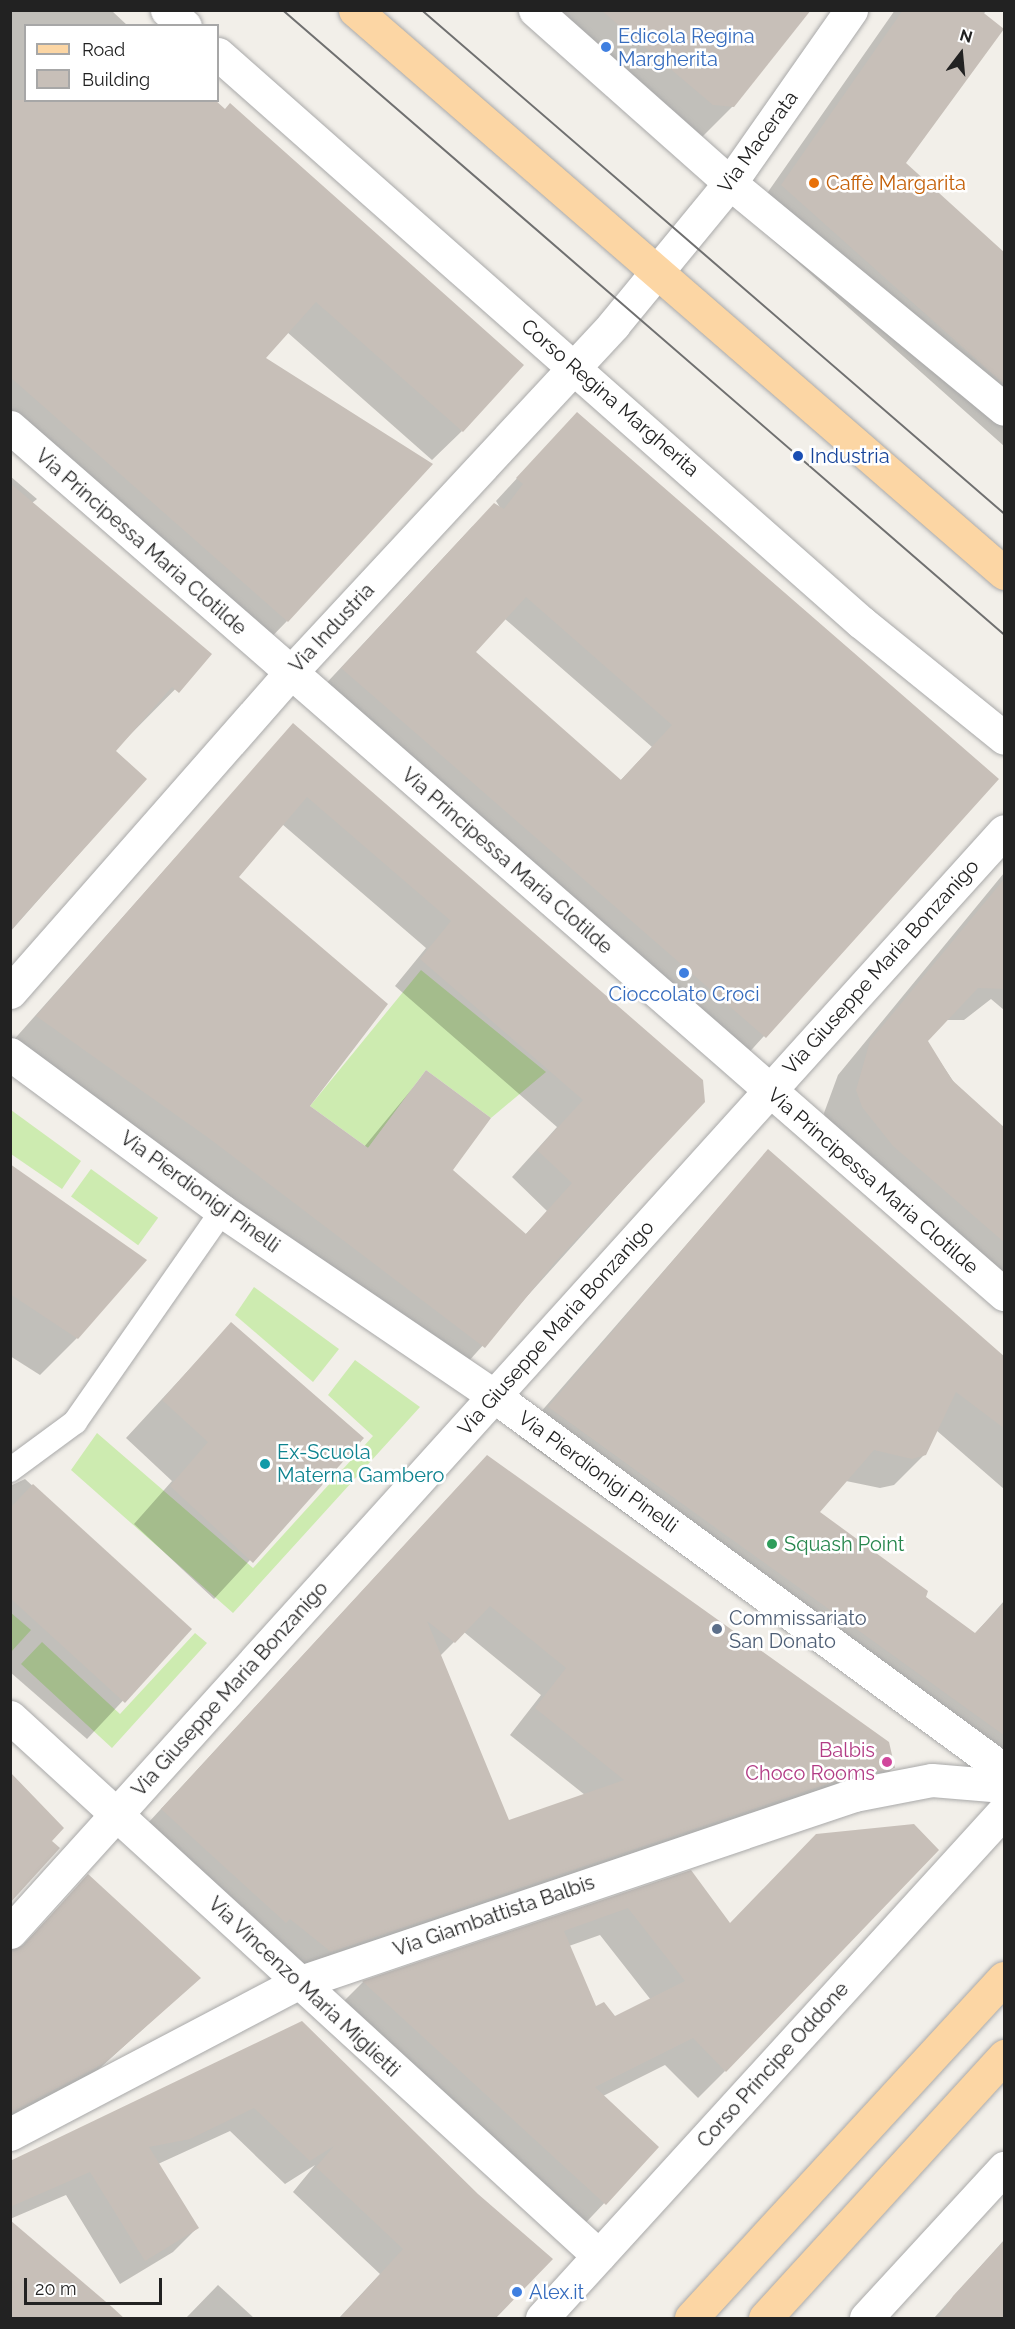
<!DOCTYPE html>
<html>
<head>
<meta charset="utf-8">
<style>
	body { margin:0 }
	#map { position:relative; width:1015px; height:2329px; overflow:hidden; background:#f2efe9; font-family:Raleway,sans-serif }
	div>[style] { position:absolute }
	.grass>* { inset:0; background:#cdebb0; transform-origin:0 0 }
	.shadow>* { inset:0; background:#0003 }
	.building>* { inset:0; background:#c7bfb8 }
	.roads { filter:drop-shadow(0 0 2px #a9a9a9) drop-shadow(0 0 2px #a9a9a9) }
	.service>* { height:24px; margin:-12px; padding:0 12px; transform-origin:12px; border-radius:12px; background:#fff }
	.minor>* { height:33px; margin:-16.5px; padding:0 16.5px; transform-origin:16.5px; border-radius:16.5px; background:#fff }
	.tertiary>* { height:33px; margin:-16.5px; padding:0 16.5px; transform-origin:16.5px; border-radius:16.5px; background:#fff }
	.primary>* { height:33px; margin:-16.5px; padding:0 16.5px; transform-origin:16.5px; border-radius:16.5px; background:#fcd6a4 }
	.tram>* { height:1.5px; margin:-0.75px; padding:0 0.75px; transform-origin:0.75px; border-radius:0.75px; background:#707070 }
	.dots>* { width:16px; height:16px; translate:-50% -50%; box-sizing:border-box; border:3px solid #fff; border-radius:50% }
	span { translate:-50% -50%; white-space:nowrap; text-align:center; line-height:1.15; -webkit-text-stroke:5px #fff; paint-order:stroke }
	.shop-label { font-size:20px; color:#366cbe }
	.left { translate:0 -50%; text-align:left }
	.street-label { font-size:20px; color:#222 }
	.food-label { font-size:20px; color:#c56008 }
	.transit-label { font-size:20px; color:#164399 }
	.culture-label { font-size:20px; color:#0d838f }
	.leisure-label { font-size:20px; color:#27864d }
	.service-label { font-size:20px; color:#4e5e75 }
	.hotel-label { font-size:20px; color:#b23c85 }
	.right { translate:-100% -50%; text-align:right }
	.frame { position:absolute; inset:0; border:12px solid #222; pointer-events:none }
	.legend { position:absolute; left:24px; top:24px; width:195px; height:78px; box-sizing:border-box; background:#fff; border:2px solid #a7a7a7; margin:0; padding:8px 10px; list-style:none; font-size:18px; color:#222 }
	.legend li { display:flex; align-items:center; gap:12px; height:30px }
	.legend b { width:30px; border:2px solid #a7a7a7 }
	.north { position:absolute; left:931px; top:24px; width:60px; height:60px; -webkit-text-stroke:4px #fff; paint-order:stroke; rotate:16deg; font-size:16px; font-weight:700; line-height:24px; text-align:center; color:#222 }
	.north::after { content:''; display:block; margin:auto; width:21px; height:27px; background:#222; clip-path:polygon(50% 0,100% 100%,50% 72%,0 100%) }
	.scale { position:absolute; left:24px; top:2278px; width:138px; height:27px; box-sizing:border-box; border:3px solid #222; border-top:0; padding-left:8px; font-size:18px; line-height:21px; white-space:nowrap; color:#222; -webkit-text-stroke:4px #fff; paint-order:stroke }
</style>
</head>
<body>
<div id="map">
	<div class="grass">
		<div style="clip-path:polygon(421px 970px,546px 1072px,491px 1118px,426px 1070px,368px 1148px,310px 1106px)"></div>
		<div style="clip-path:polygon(11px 1110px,81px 1161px,62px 1189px,11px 1154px)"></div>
		<div style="left:91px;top:1169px;width:83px;height:34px;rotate:36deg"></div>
		<div style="clip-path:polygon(254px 1287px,339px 1349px,313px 1382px,235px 1315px)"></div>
		<div style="clip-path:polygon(355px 1360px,420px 1407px,233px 1613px,71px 1470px,97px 1433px,253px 1568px,373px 1436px,328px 1395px)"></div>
		<div style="clip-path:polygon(10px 1612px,31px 1630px,11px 1652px,10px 1652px)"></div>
		<div style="clip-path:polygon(195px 1633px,207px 1643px,112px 1748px,21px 1664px,42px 1642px,120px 1714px)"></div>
	</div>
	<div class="shadow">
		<div style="clip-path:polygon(10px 10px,111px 10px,128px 26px,26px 26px,26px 100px,213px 100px,462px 431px,432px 460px,287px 332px,263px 358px,287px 621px,258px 651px,10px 435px)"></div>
		<div style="clip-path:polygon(519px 10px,809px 10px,733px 106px,693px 146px,674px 144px)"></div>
		<div style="clip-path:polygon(895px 10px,986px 10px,904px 163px,1004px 256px,1004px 446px,749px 219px)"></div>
		<div style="clip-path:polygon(evenodd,556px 436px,997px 779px,744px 1058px,320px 690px,472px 527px,501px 509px,496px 501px,556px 436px,505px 619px,652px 747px,620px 781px,474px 653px,505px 619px)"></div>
		<div style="clip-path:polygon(10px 476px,37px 499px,32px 503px,210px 654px,114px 751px,145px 779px,10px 932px)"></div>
		<div style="clip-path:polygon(evenodd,293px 725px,703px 1101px,458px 1373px,11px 1043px,293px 725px,282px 824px,426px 948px,395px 986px,557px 1127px,512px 1177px,547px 1211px,525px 1235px,451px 1170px,426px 1072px,364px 1147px,308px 1106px,236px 877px,282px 824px)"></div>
		<div style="clip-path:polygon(1004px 873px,1004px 1010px,991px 999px,964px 1020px,946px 1020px,926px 1041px,962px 1094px,1004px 1130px,1004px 1304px,826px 1131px,824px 1113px,838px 1075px)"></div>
		<div style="clip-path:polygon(768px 1151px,1004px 1359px,1004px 1489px,936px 1430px,925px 1454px,894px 1485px,880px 1488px,846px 1481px,818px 1513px,974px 1635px,1004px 1601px,1004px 1760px,988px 1776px,519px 1437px)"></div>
		<div style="clip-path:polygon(10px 1166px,77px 1338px,40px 1375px,10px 1356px)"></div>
		<div style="clip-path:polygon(231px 1324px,362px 1439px,214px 1599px,134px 1524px,172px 1481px,126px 1438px)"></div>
		<div style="clip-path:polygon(25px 1479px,190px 1629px,87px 1739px,10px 1672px,10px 1486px)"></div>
		<div style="clip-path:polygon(evenodd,461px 1484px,893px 1768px,867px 1794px,304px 1978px,136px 1836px,461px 1484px,464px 1632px,541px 1695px,510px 1735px,585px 1795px,508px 1822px,440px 1656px,464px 1632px)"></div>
		<div style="clip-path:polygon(evenodd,691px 1872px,725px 2071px,698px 2098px,665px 2065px,603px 2096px,657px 2147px,577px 2232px,335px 2010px,363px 1982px,691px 1872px,600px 1935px,651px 2000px,615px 2018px,595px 2008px,569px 1946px,600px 1935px)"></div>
		<div style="clip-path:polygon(88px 1876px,199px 1978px,79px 2087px,10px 2123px,10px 1951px,21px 1947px)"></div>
		<div style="clip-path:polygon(302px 2023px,495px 2318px,339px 2318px,380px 2274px,293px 2192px,315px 2165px,285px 2184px,230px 2131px,158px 2164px,197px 2228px,173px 2252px,120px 2284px,66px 2195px,10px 2219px,10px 2163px)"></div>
		<div style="clip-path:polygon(1004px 2240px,1004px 2318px,934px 2318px)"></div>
		<div style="clip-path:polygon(218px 2285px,254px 2318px,186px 2318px)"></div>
	</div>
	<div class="building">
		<div style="clip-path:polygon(601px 10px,811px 10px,734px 107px,713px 105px)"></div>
		<div style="clip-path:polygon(903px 10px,980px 10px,1004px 29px,906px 163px,1005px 253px,1005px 385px,781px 185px)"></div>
		<div style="clip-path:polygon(10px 100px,215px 100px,225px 109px,230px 103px,524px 365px,463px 432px,316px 302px,266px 358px,433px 464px,288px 622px,10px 377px)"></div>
		<div style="clip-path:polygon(evenodd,577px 412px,999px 779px,766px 1038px,341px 668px,494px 503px,504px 509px,523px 484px,516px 478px,577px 412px,526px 597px,672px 725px,621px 780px,476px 652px,526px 597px)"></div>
		<div style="clip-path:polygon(10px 483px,212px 654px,179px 693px,172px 687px,116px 751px,147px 779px,10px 931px)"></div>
		<div style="clip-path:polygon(evenodd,293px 723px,703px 1080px,705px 1102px,556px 1261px,485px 1348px,210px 1139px,36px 1016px,293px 723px,307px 797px,451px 921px,420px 959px,583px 1100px,537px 1150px,572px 1183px,526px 1234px,453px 1170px,491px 1118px,426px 1070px,368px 1148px,310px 1106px,388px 1004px,239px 877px,307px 797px)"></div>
		<div style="clip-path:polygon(1005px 878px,1005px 989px,978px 988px,928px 1041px,952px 1080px,1005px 1128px,1005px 1243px,893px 1146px,862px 1107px,856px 1090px,870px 1041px)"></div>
		<div style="clip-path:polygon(768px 1149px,1005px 1357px,1005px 1429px,956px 1392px,926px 1455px,912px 1459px,874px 1450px,820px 1512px,928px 1591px,926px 1597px,975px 1633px,1005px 1602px,1005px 1736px,548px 1407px)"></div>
		<div style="clip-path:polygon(10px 1164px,147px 1260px,78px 1339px,10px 1294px)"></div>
		<div style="clip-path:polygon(231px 1322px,364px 1438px,253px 1563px,170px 1486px,208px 1442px,162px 1400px)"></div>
		<div style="clip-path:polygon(evenodd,487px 1455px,889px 1742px,895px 1768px,848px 1777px,331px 1952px,290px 1919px,286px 1923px,161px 1809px,487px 1455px,490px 1606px,566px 1668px,535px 1708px,624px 1780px,509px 1820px,427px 1621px,455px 1643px,490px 1606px)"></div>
		<div style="clip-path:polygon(33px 1484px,192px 1629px,125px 1703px,10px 1598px,10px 1508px)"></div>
		<div style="clip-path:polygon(10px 1772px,64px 1828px,52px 1841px,60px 1848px,10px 1903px)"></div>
		<div style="clip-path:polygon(evenodd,914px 1824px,939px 1850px,726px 2072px,693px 2038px,595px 2087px,659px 2147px,606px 2205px,362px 1981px,691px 1870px,730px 1923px,816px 1834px,914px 1824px,628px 1908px,685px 1981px,615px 2016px,604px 2002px,596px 2006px,564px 1931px,628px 1908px)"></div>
		<div style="clip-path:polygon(88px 1874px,201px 1978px,105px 2063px,10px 2113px,10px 1950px,24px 1945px)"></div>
		<div style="clip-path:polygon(302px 2021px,478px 2194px,553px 2259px,495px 2319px,339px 2319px,403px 2249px,316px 2167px,334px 2146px,310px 2161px,254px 2108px,190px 2139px,149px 2147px,199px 2228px,145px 2261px,90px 2172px,10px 2207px,10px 2161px)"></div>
		<div style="clip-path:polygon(10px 2220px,112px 2307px,125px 2319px,10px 2319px)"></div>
		<div style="clip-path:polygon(1005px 2240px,1005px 2319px,938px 2319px,953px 2296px)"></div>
	</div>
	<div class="roads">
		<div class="service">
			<div style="left:10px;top:1470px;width:81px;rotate:-36.4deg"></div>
			<div style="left:75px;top:1422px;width:257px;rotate:-55.1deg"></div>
		</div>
		<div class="minor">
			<div style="left:167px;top:10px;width:24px;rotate:42deg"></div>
			<div style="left:535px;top:10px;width:261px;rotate:41.6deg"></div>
			<div style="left:730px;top:183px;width:355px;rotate:39.5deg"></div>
			<div style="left:218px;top:54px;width:858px;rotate:41.46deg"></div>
			<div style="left:861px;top:622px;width:184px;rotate:39deg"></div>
			<div style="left:10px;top:427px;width:1319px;rotate:41.1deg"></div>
			<div style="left:10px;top:992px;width:427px;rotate:-48.7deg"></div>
			<div style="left:292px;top:671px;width:473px;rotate:-47.1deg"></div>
			<div style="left:614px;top:324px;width:183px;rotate:-50.6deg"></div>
			<div style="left:730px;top:183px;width:211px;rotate:-55deg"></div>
			<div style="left:10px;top:1054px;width:264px;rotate:36.5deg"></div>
			<div style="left:222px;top:1211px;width:329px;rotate:34.2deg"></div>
			<div style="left:494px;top:1396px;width:632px;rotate:36.25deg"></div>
			<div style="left:10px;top:1717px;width:798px;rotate:42.46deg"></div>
			<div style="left:10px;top:1932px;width:1483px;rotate:-47.92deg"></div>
			<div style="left:10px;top:2134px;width:325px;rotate:-27.7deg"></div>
			<div style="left:298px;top:1983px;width:587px;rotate:-18.68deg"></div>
			<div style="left:854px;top:1795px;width:79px;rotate:-10.9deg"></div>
			<div style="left:932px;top:1780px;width:72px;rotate:4.8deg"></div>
		</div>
		<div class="tertiary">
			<div style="left:542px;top:2318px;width:686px;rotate:-47.66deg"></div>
			<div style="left:866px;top:2318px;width:204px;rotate:-47.4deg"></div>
		</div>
		<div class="primary">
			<div style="left:355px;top:10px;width:859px;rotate:40.94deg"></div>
			<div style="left:691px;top:2318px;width:462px;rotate:-47.4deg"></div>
			<div style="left:765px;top:2318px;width:355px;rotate:-47.6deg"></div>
		</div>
	</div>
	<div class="tram">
		<div style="left:283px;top:10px;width:954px;rotate:40.88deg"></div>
		<div style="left:422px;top:10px;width:769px;rotate:40.84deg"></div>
	</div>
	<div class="dots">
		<div style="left:606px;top:47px;background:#3f7fe0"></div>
		<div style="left:814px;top:183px;background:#e8710a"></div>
		<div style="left:798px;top:456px;background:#1a4fb4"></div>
		<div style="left:684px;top:973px;background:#3f7fe0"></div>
		<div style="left:265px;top:1464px;background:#0f9aa8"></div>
		<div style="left:772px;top:1544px;background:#2e9e5b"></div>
		<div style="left:717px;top:1629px;background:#5c6f8a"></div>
		<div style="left:887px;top:1762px;background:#d1479c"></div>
		<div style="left:517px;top:2292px;background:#3f7fe0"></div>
	</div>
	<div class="shop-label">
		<span class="left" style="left:618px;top:48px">Edicola Regina<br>Margherita</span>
		<span style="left:684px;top:994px">Cioccolato Croci</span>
		<span class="left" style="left:529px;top:2292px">Alex.it</span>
	</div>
	<div class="street-label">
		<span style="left:758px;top:142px;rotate:-54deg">Via Macerata</span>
		<span style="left:610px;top:398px;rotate:41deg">Corso Regina Margherita</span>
		<span style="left:141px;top:542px;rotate:41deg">Via Principessa Maria Clotilde</span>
		<span style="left:332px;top:628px;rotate:-47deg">Via Industria</span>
		<span style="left:507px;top:861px;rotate:41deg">Via Principessa Maria Clotilde</span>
		<span style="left:881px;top:967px;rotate:-48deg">Via Giuseppe Maria Bonzanigo</span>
		<span style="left:873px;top:1181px;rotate:41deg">Via Principessa Maria Clotilde</span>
		<span style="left:200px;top:1192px;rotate:36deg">Via Pierdionigi Pinelli</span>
		<span style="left:556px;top:1328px;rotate:-48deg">Via Giuseppe Maria Bonzanigo</span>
		<span style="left:598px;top:1472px;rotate:36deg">Via Pierdionigi Pinelli</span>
		<span style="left:230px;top:1689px;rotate:-48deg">Via Giuseppe Maria Bonzanigo</span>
		<span style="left:494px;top:1916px;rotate:-19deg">Via Giambattista Balbis</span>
		<span style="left:304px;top:1987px;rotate:43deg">Via Vincenzo Maria Miglietti</span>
		<span style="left:773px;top:2065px;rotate:-48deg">Corso Principe Oddone</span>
	</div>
	<div class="food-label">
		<span class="left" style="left:826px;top:183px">Caffè Margarita</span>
	</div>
	<div class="transit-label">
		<span class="left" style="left:810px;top:456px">Industria</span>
	</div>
	<div class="culture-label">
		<span class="left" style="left:277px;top:1464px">Ex-Scuola<br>Materna Gambero</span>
	</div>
	<div class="leisure-label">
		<span class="left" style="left:784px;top:1544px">Squash Point</span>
	</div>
	<div class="service-label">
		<span class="left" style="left:729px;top:1630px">Commissariato<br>San Donato</span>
	</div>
	<div class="hotel-label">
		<span class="right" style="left:875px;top:1762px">Balbis<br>Choco Rooms</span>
	</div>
	<div class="frame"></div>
	<ul class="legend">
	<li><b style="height:8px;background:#fcd6a4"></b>Road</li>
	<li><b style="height:16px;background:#c7bfb8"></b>Building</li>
	</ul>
	<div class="north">N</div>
	<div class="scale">20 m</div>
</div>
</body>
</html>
